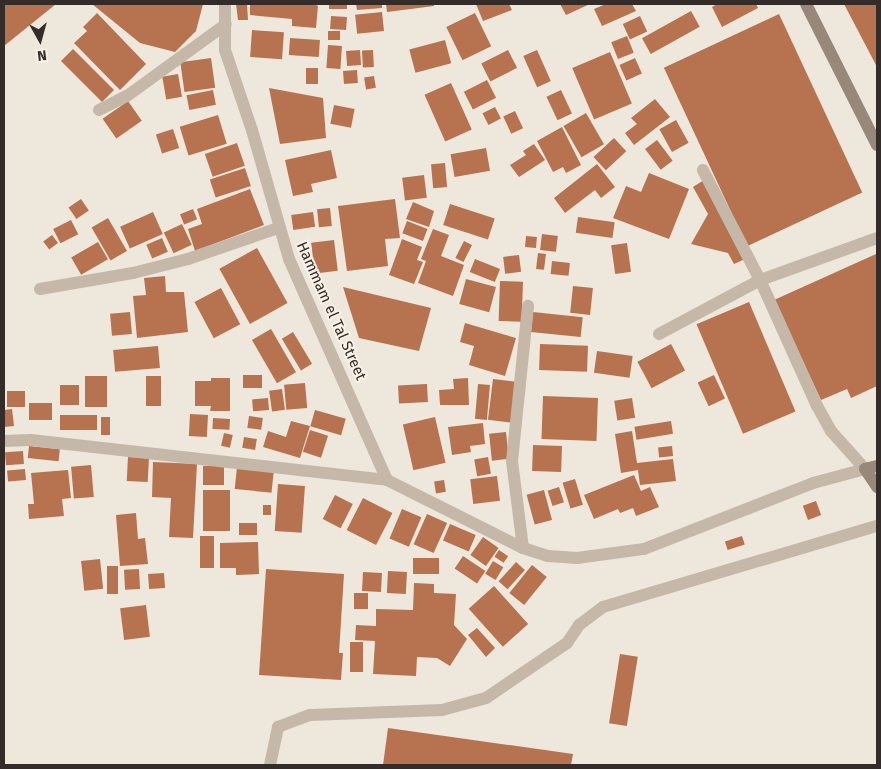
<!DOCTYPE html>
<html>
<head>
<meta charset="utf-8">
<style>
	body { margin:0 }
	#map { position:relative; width:881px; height:769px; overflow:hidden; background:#eee7db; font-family:"Fira Sans",sans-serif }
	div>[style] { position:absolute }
	.building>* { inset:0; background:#b77250; transform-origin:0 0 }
	.service>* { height:12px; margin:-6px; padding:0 6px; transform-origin:6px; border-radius:6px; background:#c5b8a9 }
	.minor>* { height:12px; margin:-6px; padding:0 6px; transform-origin:6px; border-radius:6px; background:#c5b8a9 }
	.secondary>* { height:12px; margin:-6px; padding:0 6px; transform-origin:6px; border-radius:6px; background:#98887a }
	span { translate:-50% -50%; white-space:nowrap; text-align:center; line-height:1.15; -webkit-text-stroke:4px #f7f1e7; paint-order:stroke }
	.street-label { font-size:15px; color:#332c28 }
	.frame { position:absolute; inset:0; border:5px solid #332c28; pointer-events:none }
	.north { position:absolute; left:15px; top:15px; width:50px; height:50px; -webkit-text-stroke:4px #f7f1e7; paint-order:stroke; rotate:173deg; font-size:14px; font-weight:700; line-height:20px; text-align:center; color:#332c28 }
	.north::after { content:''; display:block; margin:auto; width:18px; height:22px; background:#332c28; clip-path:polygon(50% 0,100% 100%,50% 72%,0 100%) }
</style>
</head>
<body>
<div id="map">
	<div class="building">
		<div style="clip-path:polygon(4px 4px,56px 4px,4px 46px)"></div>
		<div style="clip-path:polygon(92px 4px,203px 4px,196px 31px,175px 52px,140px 43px)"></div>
		<div style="clip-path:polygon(236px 4px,247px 4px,248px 20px,238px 20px)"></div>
		<div style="clip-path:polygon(250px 4px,314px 4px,318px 6px,316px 28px,292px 26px,292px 19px,250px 15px)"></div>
		<div style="left:329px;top:4px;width:18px;height:5px"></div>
		<div style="clip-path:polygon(356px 4px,382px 4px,382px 8px,357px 10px)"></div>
		<div style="clip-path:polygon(386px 4px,434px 4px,434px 6px,387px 12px)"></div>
		<div style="clip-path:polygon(476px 4px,509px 4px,512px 10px,483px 21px)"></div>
		<div style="clip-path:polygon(560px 4px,590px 4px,566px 15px)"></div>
		<div style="clip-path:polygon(606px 4px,632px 4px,636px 11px,602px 26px,594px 9px)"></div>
		<div style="clip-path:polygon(717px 4px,756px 4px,758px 8px,722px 27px,712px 7px)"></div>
		<div style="clip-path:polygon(844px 4px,877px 4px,877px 67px)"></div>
		<div style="left:691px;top:11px;width:18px;height:56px;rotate:61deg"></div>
		<div style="left:382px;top:12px;width:19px;height:27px;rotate:84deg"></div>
		<div style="clip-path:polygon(97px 13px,146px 64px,120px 90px,74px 43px,87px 31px,83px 27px)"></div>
		<div style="left:475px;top:13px;width:37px;height:32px;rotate:64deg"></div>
		<div style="left:779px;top:14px;width:197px;height:127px;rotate:65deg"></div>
		<div style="left:331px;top:16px;width:16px;height:13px;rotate:4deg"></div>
		<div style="left:640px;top:16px;width:17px;height:19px;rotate:65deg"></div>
		<div style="left:252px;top:30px;width:32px;height:27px;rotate:4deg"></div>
		<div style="left:328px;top:31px;width:12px;height:9px"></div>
		<div style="left:627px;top:36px;width:18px;height:17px;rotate:68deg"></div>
		<div style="left:290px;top:38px;width:30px;height:17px;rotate:4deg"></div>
		<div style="left:445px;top:40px;width:24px;height:37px;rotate:75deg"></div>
		<div style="left:328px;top:45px;width:14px;height:23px;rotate:4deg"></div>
		<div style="left:73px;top:49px;width:58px;height:17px;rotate:45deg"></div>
		<div style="left:360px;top:50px;width:15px;height:14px;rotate:86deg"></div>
		<div style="left:373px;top:50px;width:17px;height:11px;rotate:87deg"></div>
		<div style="left:508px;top:50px;width:20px;height:30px;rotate:63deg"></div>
		<div style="left:537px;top:50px;width:34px;height:15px;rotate:66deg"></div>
		<div style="left:610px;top:52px;width:56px;height:41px;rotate:67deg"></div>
		<div style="left:211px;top:58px;width:30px;height:31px;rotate:82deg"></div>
		<div style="left:635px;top:58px;width:17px;height:17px;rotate:66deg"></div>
		<div style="left:306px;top:68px;width:12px;height:16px"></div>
		<div style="left:357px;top:70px;width:13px;height:14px;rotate:86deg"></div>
		<div style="left:178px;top:74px;width:23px;height:16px;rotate:80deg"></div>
		<div style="left:374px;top:76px;width:12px;height:10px;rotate:81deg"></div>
		<div style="left:487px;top:80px;width:20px;height:26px;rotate:63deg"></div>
		<div style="left:451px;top:83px;width:51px;height:29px;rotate:66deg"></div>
		<div style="clip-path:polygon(269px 88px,323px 98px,326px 138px,280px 144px)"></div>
		<div style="left:213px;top:90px;width:15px;height:27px;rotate:79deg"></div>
		<div style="left:561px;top:90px;width:26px;height:16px;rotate:65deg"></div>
		<div style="clip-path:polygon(655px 99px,670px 117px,634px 145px,625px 133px,637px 124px,631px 118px)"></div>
		<div style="left:128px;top:101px;width:24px;height:31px;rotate:55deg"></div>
		<div style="left:334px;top:105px;width:21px;height:19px;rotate:11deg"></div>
		<div style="left:495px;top:107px;width:13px;height:14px;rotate:63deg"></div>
		<div style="left:515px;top:111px;width:19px;height:13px;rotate:65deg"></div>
		<div style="left:586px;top:113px;width:36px;height:26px;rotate:60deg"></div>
		<div style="left:218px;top:115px;width:30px;height:40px;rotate:73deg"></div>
		<div style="left:676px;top:120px;width:26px;height:19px;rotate:61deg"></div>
		<div style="clip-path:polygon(562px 127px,581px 165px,566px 173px,563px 167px,553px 172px,537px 141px)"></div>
		<div style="left:173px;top:129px;width:20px;height:18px;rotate:72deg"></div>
		<div style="left:614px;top:138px;width:18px;height:28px;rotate:47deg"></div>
		<div style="left:657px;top:140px;width:26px;height:15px;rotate:53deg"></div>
		<div style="left:237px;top:143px;width:24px;height:34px;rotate:71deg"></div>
		<div style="clip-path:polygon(534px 144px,545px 160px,519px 177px,510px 165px,526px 155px,523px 151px)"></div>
		<div style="left:486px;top:148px;width:23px;height:36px;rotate:80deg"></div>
		<div style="clip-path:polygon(331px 150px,337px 178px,311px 184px,313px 192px,293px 196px,285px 160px)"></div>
		<div style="left:445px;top:163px;width:24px;height:14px;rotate:85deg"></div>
		<div style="clip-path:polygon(597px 164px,615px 187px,601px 198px,595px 190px,565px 213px,554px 198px)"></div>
		<div style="left:245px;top:168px;width:19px;height:37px;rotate:72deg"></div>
		<div style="clip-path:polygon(649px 173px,689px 189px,669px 239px,613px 218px,626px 186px,641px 192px)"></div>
		<div style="left:424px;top:175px;width:23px;height:22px;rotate:83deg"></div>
		<div style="clip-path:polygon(704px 180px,745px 259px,734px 264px,728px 253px,691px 244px,708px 214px,693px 187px)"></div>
		<div style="clip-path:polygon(250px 189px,264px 225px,195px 251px,188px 229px,202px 224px,197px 209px)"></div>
		<div style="left:81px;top:199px;width:14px;height:15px;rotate:56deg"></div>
		<div style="clip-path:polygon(395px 199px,400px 238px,385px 239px,388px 266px,347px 271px,338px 206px)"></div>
		<div style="clip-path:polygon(413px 202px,434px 211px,429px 227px,406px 219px)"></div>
		<div style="left:450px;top:204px;width:47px;height:22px;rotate:18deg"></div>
		<div style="left:330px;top:208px;width:18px;height:13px;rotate:84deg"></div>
		<div style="left:193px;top:209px;width:11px;height:14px;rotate:68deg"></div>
		<div style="left:153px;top:212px;width:24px;height:36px;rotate:66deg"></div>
		<div style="left:313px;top:212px;width:15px;height:22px;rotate:82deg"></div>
		<div style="left:578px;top:217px;width:37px;height:16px;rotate:8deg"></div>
		<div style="left:108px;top:218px;width:38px;height:19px;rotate:60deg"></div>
		<div style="left:71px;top:220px;width:16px;height:20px;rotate:63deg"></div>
		<div style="left:407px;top:221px;width:22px;height:13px;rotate:21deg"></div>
		<div style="left:182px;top:224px;width:23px;height:20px;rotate:65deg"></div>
		<div style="clip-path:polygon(433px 229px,449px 235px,441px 256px,464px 265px,453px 296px,418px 283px,426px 261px,421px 259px)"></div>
		<div style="left:542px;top:234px;width:16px;height:16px;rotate:7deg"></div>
		<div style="left:52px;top:235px;width:10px;height:11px;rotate:53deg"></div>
		<div style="left:526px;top:236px;width:11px;height:11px;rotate:5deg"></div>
		<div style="left:162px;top:238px;width:15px;height:17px;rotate:67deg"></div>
		<div style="clip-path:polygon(402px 239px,422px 247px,417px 260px,423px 262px,414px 284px,389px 275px)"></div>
		<div style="left:334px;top:240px;width:31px;height:23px;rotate:83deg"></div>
		<div style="left:464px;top:241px;width:9px;height:19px;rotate:27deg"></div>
		<div style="left:98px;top:242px;width:20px;height:31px;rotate:60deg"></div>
		<div style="left:627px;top:243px;width:29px;height:16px;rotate:82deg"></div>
		<div style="left:257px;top:248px;width:63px;height:43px;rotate:61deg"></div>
		<div style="left:538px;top:253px;width:8px;height:16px;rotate:7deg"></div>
		<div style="clip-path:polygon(876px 254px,877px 386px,851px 398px,847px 389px,821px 400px,774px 300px)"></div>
		<div style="left:519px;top:255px;width:17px;height:16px;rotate:83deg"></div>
		<div style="left:475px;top:259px;width:27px;height:14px;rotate:22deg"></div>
		<div style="left:552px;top:261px;width:18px;height:13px;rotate:6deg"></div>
		<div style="clip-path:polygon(165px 276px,166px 292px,184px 292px,188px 332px,137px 338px,133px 296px,146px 295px,144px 278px)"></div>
		<div style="left:466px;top:279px;width:31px;height:26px;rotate:15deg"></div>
		<div style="left:500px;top:281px;width:23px;height:40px;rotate:2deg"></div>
		<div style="left:573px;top:286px;width:20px;height:27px;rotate:6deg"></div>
		<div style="clip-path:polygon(343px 287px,431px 308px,419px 351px,359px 338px)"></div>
		<div style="left:221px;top:288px;width:41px;height:30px;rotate:62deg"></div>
		<div style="left:749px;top:302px;width:119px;height:57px;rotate:67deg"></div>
		<div style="left:130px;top:312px;width:22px;height:20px;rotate:85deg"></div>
		<div style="left:533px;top:312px;width:50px;height:20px;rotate:6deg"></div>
		<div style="clip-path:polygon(465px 323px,516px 338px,505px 376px,469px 365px,474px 346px,460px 342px)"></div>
		<div style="left:271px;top:329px;width:50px;height:22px;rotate:60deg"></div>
		<div style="left:293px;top:332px;width:37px;height:13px;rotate:59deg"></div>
		<div style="left:540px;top:344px;width:48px;height:26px;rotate:2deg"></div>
		<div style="left:671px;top:344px;width:30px;height:38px;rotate:62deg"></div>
		<div style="left:158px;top:346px;width:22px;height:45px;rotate:85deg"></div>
		<div style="left:597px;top:351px;width:36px;height:22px;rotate:8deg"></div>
		<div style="left:243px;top:375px;width:19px;height:13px"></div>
		<div style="left:714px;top:375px;width:26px;height:18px;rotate:65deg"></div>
		<div style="left:85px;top:376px;width:22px;height:31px"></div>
		<div style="left:146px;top:376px;width:15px;height:30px"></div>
		<div style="clip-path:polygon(211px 378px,230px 378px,230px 411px,210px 411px,211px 406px,195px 406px,195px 381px,211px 381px)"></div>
		<div style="clip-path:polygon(468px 378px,469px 405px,440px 405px,439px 390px,454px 389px,453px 379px)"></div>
		<div style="left:493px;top:379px;width:23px;height:41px;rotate:7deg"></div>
		<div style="left:305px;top:383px;width:25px;height:21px;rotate:85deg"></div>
		<div style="left:427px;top:384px;width:18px;height:29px;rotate:87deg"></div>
		<div style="left:478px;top:384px;width:12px;height:35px;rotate:5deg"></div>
		<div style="left:60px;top:385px;width:19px;height:20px"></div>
		<div style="left:282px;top:389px;width:21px;height:13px;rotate:82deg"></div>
		<div style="left:7px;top:391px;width:18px;height:16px"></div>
		<div style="left:543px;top:396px;width:55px;height:43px;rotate:2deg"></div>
		<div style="left:268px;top:398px;width:12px;height:16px;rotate:85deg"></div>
		<div style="left:632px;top:398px;width:20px;height:18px;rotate:81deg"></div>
		<div style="left:29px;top:403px;width:23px;height:17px"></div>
		<div style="clip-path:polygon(12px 409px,14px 426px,4px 427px,4px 410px)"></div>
		<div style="left:315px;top:410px;width:32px;height:17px;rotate:16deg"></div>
		<div style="left:190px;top:414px;width:18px;height:22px;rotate:3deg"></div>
		<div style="left:60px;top:415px;width:37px;height:15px"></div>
		<div style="left:249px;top:416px;width:14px;height:12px;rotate:8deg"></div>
		<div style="left:101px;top:417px;width:9px;height:18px"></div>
		<div style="left:435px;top:417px;width:47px;height:33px;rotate:77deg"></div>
		<div style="left:213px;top:418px;width:17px;height:11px;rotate:3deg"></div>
		<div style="clip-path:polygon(291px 421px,310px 426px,300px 458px,263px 447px,268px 431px,286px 437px)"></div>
		<div style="left:671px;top:421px;width:13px;height:37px;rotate:81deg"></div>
		<div style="clip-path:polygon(483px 423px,485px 444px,470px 446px,471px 452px,452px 455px,448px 427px)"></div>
		<div style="left:310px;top:430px;width:19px;height:23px;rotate:18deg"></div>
		<div style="clip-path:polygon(632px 431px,637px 463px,673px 459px,676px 481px,640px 485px,638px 470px,621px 473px,615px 434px)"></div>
		<div style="left:506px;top:432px;width:27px;height:17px;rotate:84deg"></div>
		<div style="left:224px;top:433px;width:9px;height:13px;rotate:13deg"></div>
		<div style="left:244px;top:437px;width:13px;height:11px;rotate:9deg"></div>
		<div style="left:533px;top:445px;width:29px;height:26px;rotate:2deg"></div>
		<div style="left:29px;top:446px;width:31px;height:12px;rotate:6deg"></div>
		<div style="left:672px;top:446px;width:10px;height:14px;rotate:84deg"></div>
		<div style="left:23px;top:451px;width:13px;height:18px;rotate:86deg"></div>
		<div style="left:128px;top:457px;width:21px;height:24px;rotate:3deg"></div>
		<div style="left:488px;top:457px;width:17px;height:14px;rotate:80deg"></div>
		<div style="clip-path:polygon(153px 462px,197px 464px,193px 538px,169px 537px,171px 498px,152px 497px)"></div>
		<div style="left:91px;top:465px;width:32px;height:20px;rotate:85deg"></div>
		<div style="left:203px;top:466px;width:21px;height:19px"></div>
		<div style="left:237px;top:467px;width:37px;height:22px;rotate:6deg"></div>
		<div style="left:25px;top:469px;width:11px;height:18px;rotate:85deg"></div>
		<div style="clip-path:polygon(68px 470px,71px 498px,62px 499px,64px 516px,29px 519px,28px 504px,34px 504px,31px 473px)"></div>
		<div style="clip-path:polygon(634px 475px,641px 491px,650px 487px,659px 507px,636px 516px,633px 508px,620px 513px,618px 509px,594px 519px,584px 495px)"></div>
		<div style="left:497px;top:476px;width:25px;height:27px;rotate:83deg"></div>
		<div style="left:575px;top:479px;width:27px;height:13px;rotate:73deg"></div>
		<div style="left:444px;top:480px;width:12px;height:10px;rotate:81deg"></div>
		<div style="left:278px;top:484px;width:27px;height:47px;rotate:4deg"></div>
		<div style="left:559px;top:487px;width:16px;height:12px;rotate:72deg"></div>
		<div style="left:203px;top:490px;width:27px;height:41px"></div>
		<div style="left:544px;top:490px;width:31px;height:18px;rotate:75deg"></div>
		<div style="left:335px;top:495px;width:20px;height:27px;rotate:27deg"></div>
		<div style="left:363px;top:498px;width:33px;height:36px;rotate:27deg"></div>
		<div style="left:816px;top:501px;width:15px;height:14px;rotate:70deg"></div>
		<div style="left:263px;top:505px;width:8px;height:10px"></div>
		<div style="left:402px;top:509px;width:21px;height:32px;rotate:23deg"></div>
		<div style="clip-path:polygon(136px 513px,138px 539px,145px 538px,148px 564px,120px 566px,116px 515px)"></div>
		<div style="left:427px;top:514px;width:22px;height:33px;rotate:24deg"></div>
		<div style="left:239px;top:523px;width:18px;height:12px"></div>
		<div style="left:450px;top:524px;width:28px;height:18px;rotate:23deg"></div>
		<div style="left:200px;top:536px;width:14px;height:32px"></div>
		<div style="left:742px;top:536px;width:9px;height:18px;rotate:72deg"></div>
		<div style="left:483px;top:537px;width:19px;height:22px;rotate:35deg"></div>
		<div style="clip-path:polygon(258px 542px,259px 574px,236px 575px,236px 568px,220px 568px,220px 543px)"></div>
		<div style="left:499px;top:550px;width:11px;height:8px;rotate:34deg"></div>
		<div style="left:463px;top:556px;width:27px;height:15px;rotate:34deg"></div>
		<div style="left:413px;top:558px;width:26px;height:16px"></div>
		<div style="left:100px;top:559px;width:30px;height:19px;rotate:84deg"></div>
		<div style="left:493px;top:561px;width:12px;height:15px;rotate:31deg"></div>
		<div style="left:516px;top:562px;width:12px;height:26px;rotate:42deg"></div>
		<div style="left:532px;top:565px;width:19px;height:36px;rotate:39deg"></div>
		<div style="left:107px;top:566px;width:11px;height:28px"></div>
		<div style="left:139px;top:569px;width:20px;height:15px;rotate:87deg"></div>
		<div style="clip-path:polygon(266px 569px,344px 574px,339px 653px,343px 653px,341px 680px,259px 675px)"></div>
		<div style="left:388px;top:571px;width:19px;height:22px;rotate:3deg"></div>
		<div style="left:363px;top:572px;width:19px;height:19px;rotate:3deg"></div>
		<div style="left:164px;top:573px;width:15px;height:16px;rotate:86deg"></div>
		<div style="clip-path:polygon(414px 583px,434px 584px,434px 593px,456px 594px,454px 625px,467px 639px,450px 666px,437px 658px,417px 657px,416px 676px,373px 674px,375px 641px,355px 640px,356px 625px,376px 626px,376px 609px,413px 610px)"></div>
		<div style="left:494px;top:586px;width:51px;height:34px;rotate:48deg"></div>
		<div style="left:354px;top:593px;width:14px;height:16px"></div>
		<div style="left:146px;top:605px;width:32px;height:26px;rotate:83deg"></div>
		<div style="clip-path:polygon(477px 628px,495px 648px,486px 657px,468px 635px)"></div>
		<div style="left:350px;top:642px;width:13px;height:30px"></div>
		<div style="left:620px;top:654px;width:18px;height:70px;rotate:9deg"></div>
		<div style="clip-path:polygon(388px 728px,573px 754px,571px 765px,383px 765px)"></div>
	</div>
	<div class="service">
		<div style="left:99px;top:110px;width:31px;rotate:-27deg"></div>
		<div style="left:127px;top:96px;width:122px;rotate:-36deg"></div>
		<div style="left:40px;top:289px;width:94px;rotate:-9.8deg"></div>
		<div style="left:133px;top:273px;width:57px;rotate:-14.3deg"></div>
		<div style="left:188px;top:259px;width:95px;rotate:-19deg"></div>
		<div style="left:270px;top:765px;width:39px;rotate:-78deg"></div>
		<div style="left:278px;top:727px;width:34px;rotate:-21deg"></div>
		<div style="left:310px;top:715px;width:132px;rotate:-2.2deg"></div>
		<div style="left:442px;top:710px;width:46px;rotate:-15.3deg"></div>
		<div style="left:486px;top:698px;width:98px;rotate:-34.2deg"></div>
		<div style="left:567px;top:643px;width:22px;rotate:-56deg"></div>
		<div style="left:579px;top:625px;width:30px;rotate:-37deg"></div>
		<div style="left:603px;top:607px;width:286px;rotate:-16.5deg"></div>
	</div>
	<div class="minor">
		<div style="left:225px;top:4px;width:46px;rotate:90deg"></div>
		<div style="left:225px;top:50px;width:84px;rotate:71.4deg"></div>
		<div style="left:252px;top:130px;width:134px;rotate:74deg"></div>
		<div style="left:289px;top:259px;width:242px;rotate:66.1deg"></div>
		<div style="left:387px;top:480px;width:152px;rotate:26.6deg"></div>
		<div style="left:523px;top:548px;width:26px;rotate:18deg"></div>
		<div style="left:548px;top:556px;width:29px;rotate:4deg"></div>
		<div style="left:577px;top:558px;width:68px;rotate:-7.7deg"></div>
		<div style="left:644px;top:549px;width:181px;rotate:-21.3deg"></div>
		<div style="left:813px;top:483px;width:54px;rotate:-15.1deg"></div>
		<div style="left:865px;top:469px;width:51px;rotate:-131.8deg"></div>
		<div style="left:831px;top:431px;width:29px;rotate:-119deg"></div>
		<div style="left:817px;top:406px;width:138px;rotate:-114.3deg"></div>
		<div style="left:760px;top:280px;width:124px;rotate:-117.4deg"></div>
		<div style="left:659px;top:334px;width:115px;rotate:-28.1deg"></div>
		<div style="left:760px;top:280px;width:124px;rotate:-19.7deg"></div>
		<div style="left:4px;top:441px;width:27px;rotate:-2deg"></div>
		<div style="left:31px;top:440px;width:358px;rotate:6.4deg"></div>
		<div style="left:523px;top:548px;width:88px;rotate:-97.2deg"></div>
		<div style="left:512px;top:461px;width:156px;rotate:-84.1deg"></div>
	</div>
	<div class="secondary">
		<div style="left:806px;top:4px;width:158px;rotate:63.3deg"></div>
		<div style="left:877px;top:466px;width:12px;rotate:166deg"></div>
		<div style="left:865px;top:469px;width:22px;rotate:56deg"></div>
	</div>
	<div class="street-label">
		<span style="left:331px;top:311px;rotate:66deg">Hammam el Tal Street</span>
	</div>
	<div class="frame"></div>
	<div class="north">N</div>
</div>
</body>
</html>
